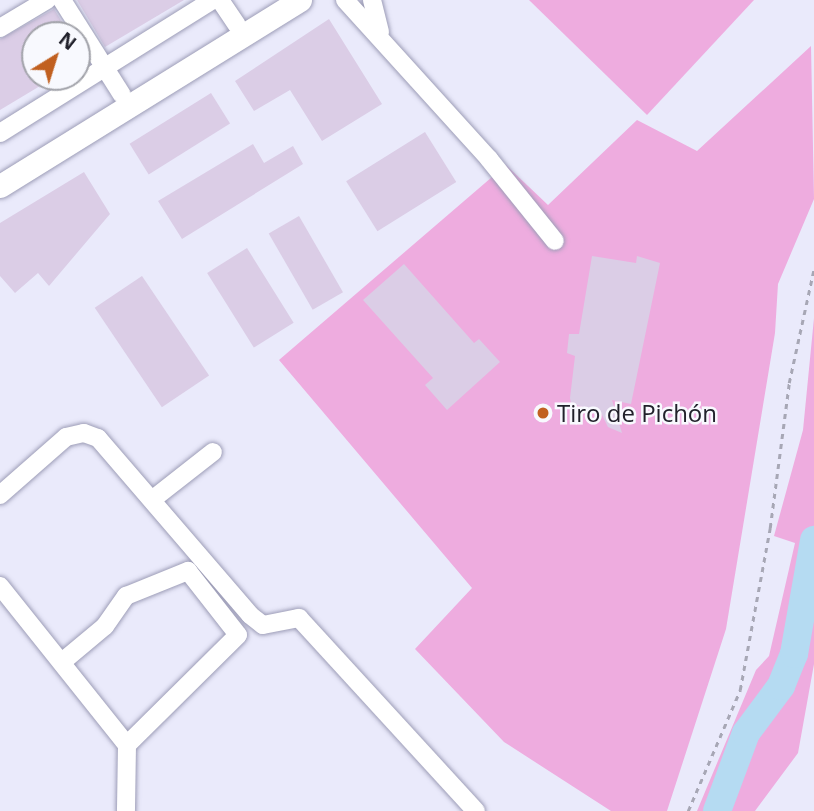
<!DOCTYPE html>
<html>
<head>
<meta charset="utf-8">
<style>
	body { margin:0 }
	#map { position:relative; width:814px; height:811px; overflow:hidden; background:#eaeafb; font-family:"Open Sans",sans-serif }
	div>[style] { position:absolute }
	.green>* { inset:0; background:#eeacdf }
	.river>* { height:28px; margin:-14px; padding:0 14px; transform-origin:14px; border-radius:14px; background:#b5dbf2 }
	.building>* { inset:0; background:#dbcde6; transform-origin:0 0 }
	.path>* { height:2.5px; margin-top:-1.25px; transform-origin:0; background:repeating-linear-gradient(90deg,#a7a7b5 0 5px,transparent 0 10px) }
	.roads { filter:drop-shadow(0 0 2px #9d9db7) drop-shadow(0 0 2px #9d9db7) }
	.minor>* { height:18px; margin:-9px; padding:0 9px; transform-origin:9px; border-radius:9px; background:#fff }
	.major>* { height:23px; margin:-11.5px; padding:0 11.5px; transform-origin:11.5px; border-radius:11.5px; background:#fff }
	.dots>* { width:19px; height:19px; translate:-50% -50%; box-sizing:border-box; border:4px solid #f8f9fe; border-radius:50% }
	span { translate:-50% -50%; white-space:nowrap; text-align:center; line-height:1.15; -webkit-text-stroke:5px #f8f9fe; paint-order:stroke }
	.poi-label { font-size:24px; color:#21212b }
	.left { translate:0 -50%; text-align:left }
	.north { position:absolute; left:21px; top:21px; width:70px; height:70px; box-sizing:border-box; background:#f8f9fe; border:2px solid #a2a3aa; border-radius:50%; rotate:38deg; font-size:19px; font-weight:700; line-height:28px; text-align:center; color:#21212b }
	.north::after { content:''; display:block; margin:auto; width:24px; height:32px; background:#c16020; clip-path:polygon(50% 0,100% 100%,50% 72%,0 100%) }
</style>
</head>
<body>
<div id="map">
	<div class="green">
		<div style="clip-path:polygon(529px 0,754px 0,647px 115px)"></div>
		<div style="clip-path:polygon(811px 46px,814px 199px,778px 284px,775px 333px,726px 629px,667px 811px,611px 811px,504px 742px,415px 649px,472px 588px,279px 360px,506px 165px,548px 205px,637px 120px,697px 151px)"></div>
		<div style="clip-path:polygon(814px 318px,814px 664px,798px 753px,755px 811px,697px 811px,756px 670px,769px 656px,795px 543px,774px 536px,803px 430px)"></div>
	</div>
	<div class="river">
		<div style="left:717px;top:811px;width:83px;rotate:-69.6deg"></div>
		<div style="left:746px;top:733px;width:59px;rotate:-53.3deg"></div>
		<div style="left:781px;top:686px;width:35px;rotate:-68deg"></div>
		<div style="left:794px;top:654px;width:116px;rotate:-80deg"></div>
	</div>
	<div class="building">
		<div style="clip-path:polygon(77px 0,184px 0,105px 47px)"></div>
		<div style="clip-path:polygon(54px 9px,70px 35px,35px 35px,35px 77px,55px 77px,0 110px,0 39px)"></div>
		<div style="clip-path:polygon(329px 19px,382px 104px,322px 141px,290px 90px,254px 111px,235px 81px)"></div>
		<div style="left:211px;top:93px;width:36px;height:96px;rotate:58deg"></div>
		<div style="left:425px;top:132px;width:59px;height:93px;rotate:58deg"></div>
		<div style="clip-path:polygon(253px 144px,264px 163px,293px 146px,303px 164px,182px 239px,158px 201px)"></div>
		<div style="clip-path:polygon(84px 172px,110px 214px,49px 286px,38px 273px,15px 293px,0 276px,0 223px)"></div>
		<div style="left:299px;top:216px;width:88px;height:35px;rotate:60deg"></div>
		<div style="left:247px;top:248px;width:88px;height:47px;rotate:58deg"></div>
		<div style="clip-path:polygon(592px 256px,636px 263px,637px 256px,660px 263px,631px 404px,612px 400px,622px 433px,608px 427px,601px 413px,571px 403px,570px 398px,575px 356px,567px 353px,569px 334px,579px 334px)"></div>
		<div style="clip-path:polygon(404px 264px,474px 343px,479px 339px,500px 362px,447px 410px,425px 385px,433px 378px,363px 300px)"></div>
		<div style="left:142px;top:276px;width:120px;height:57px;rotate:56deg"></div>
	</div>
	<div class="path">
		<div style="left:688px;top:811px;width:132px;rotate:-66.7deg"></div>
		<div style="left:740px;top:690px;width:165px;rotate:-79.5deg"></div>
		<div style="left:770px;top:528px;width:146px;rotate:-82.5deg"></div>
		<div style="left:789px;top:383px;width:118px;rotate:-77.7deg"></div>
	</div>
	<div class="roads">
		<div class="minor">
			<div style="left:62px;top:0;width:112px;rotate:57.7deg"></div>
			<div style="left:220px;top:0;width:30px;rotate:56deg"></div>
			<div style="left:345px;top:0;width:215px;rotate:47.8deg"></div>
			<div style="left:489px;top:159px;width:105px;rotate:51.2deg"></div>
			<div style="left:372px;top:0;width:33px;rotate:76deg"></div>
			<div style="left:0;top:28px;width:55px;rotate:-30.8deg"></div>
			<div style="left:0;top:133px;width:251px;rotate:-32deg"></div>
			<div style="left:0;top:495px;width:88px;rotate:-41.3deg"></div>
			<div style="left:66px;top:437px;width:18px;rotate:-13deg"></div>
			<div style="left:84px;top:433px;width:15px;rotate:20deg"></div>
			<div style="left:98px;top:438px;width:233px;rotate:49.3deg"></div>
			<div style="left:250px;top:615px;width:16px;rotate:38deg"></div>
			<div style="left:263px;top:625px;width:37px;rotate:-11deg"></div>
			<div style="left:299px;top:618px;width:262px;rotate:47.5deg"></div>
			<div style="left:153px;top:499px;width:76px;rotate:-38.1deg"></div>
			<div style="left:0;top:586px;width:203px;rotate:51.4deg"></div>
			<div style="left:127px;top:745px;width:66px;rotate:90.9deg"></div>
			<div style="left:62px;top:662px;width:56px;rotate:-39.9deg"></div>
			<div style="left:105px;top:626px;width:37px;rotate:-55deg"></div>
			<div style="left:126px;top:596px;width:67px;rotate:-22deg"></div>
			<div style="left:188px;top:571px;width:81px;rotate:52deg"></div>
			<div style="left:238px;top:635px;width:156px;rotate:135.3deg"></div>
		</div>
		<div class="major">
			<div style="left:0;top:186px;width:353px;rotate:-31.8deg"></div>
		</div>
	</div>
	<div class="dots">
		<div style="left:543px;top:413px;background:#c16020"></div>
	</div>
	<div class="poi-label">
		<span class="left" style="left:557px;top:413px">Tiro de Pichón</span>
	</div>
	<div class="north">N</div>
</div>
</body>
</html>
